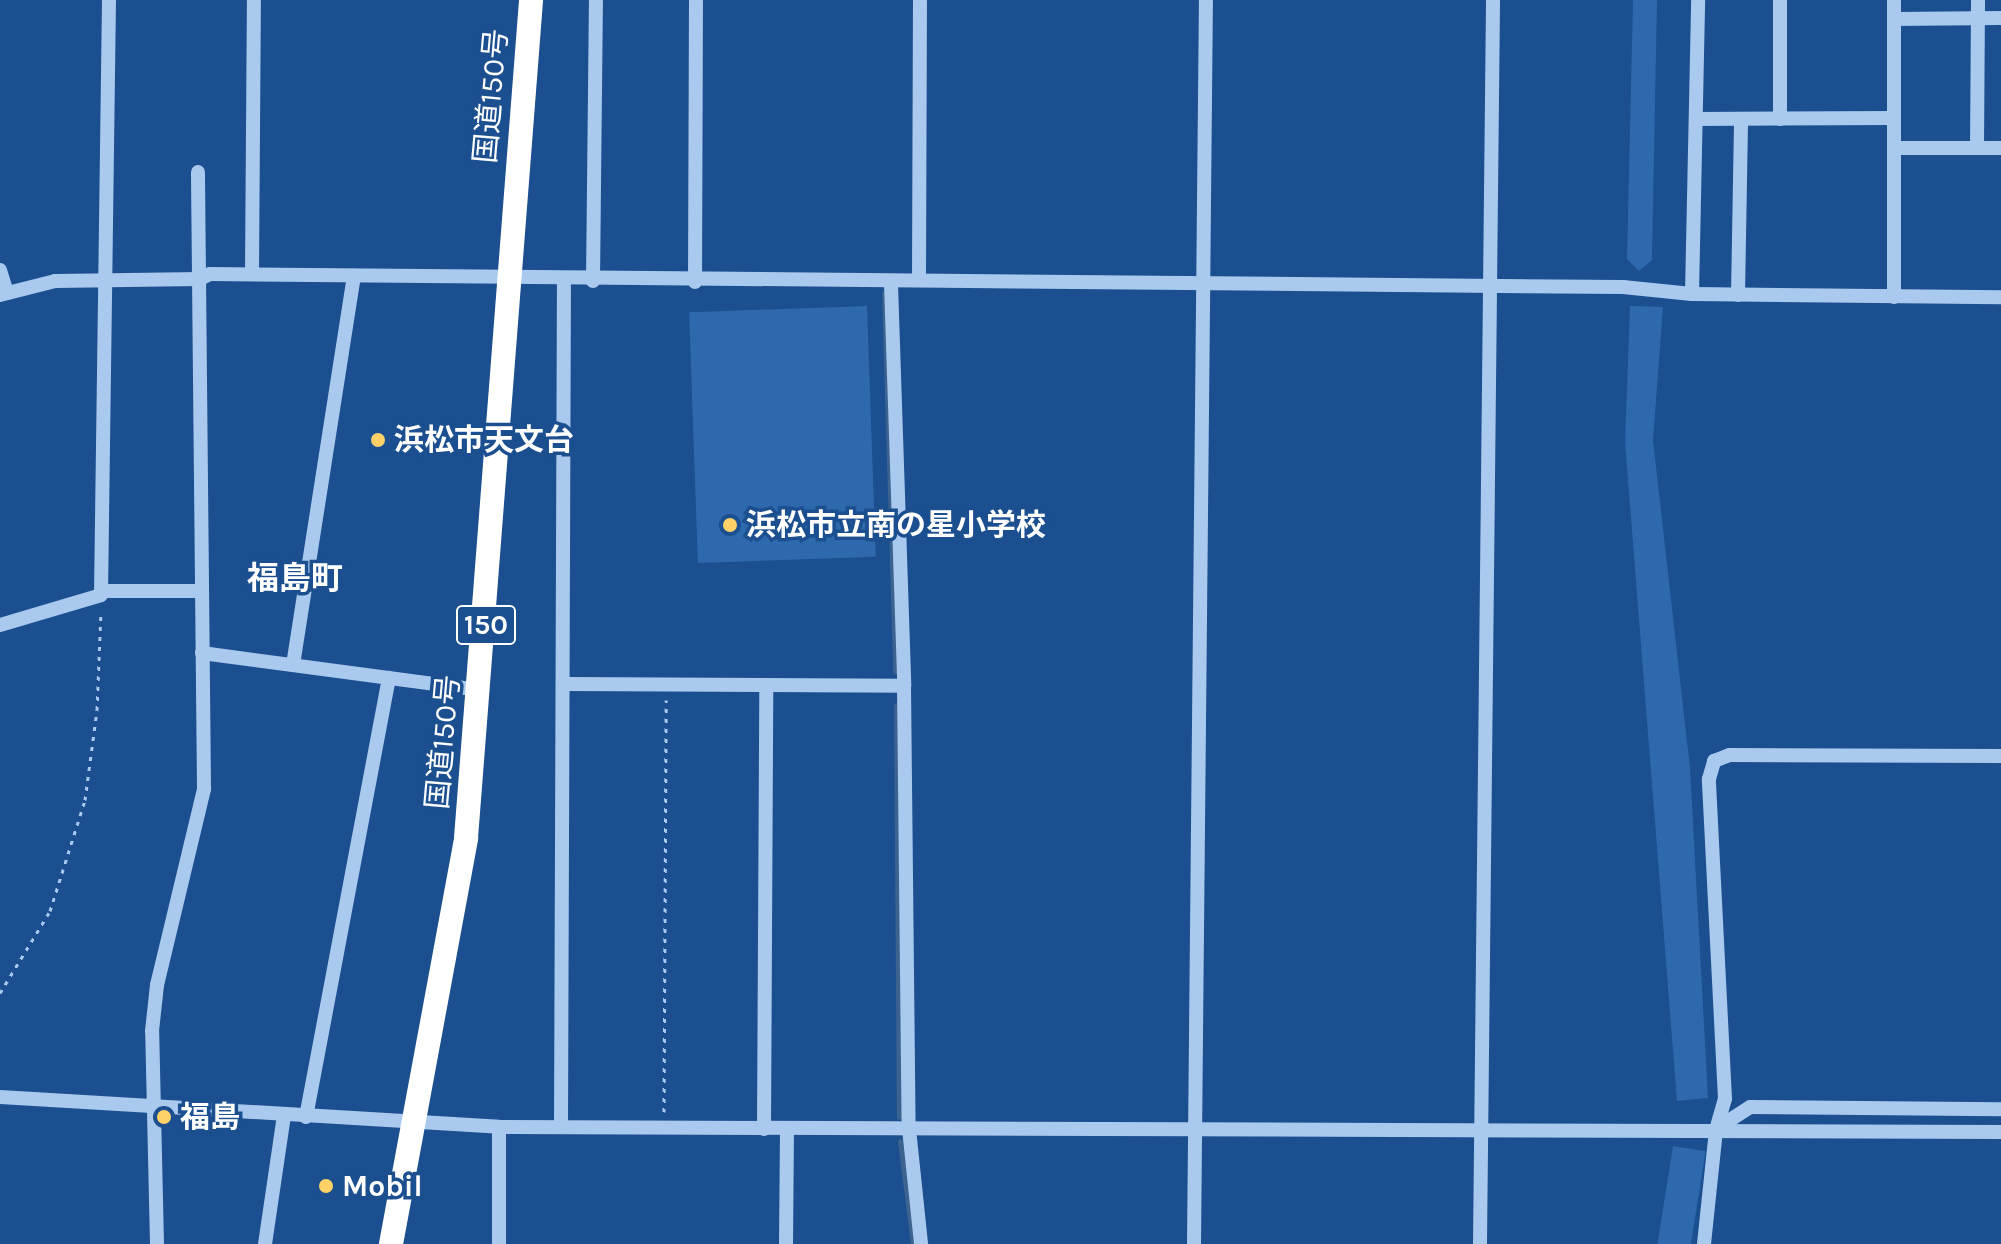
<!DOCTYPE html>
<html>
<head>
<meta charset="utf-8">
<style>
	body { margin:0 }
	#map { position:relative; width:2001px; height:1244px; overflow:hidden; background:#1b4f8f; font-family:Karla,"Noto Sans JP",sans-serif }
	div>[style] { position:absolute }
	.green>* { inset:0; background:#2e69ad; transform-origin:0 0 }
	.stream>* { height:5px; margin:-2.5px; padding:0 2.5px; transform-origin:2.5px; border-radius:2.5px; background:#3c6290 }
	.path>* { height:3px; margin-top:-1.5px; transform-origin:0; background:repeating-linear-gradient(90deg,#a9c9ee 0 4px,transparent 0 10px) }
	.minor>* { height:14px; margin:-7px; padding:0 7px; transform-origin:7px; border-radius:7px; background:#a9c9ee }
	.highway>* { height:24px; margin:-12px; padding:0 12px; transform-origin:12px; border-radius:12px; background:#fff }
	.dots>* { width:22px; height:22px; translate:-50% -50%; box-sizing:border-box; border:4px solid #1b4f8f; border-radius:50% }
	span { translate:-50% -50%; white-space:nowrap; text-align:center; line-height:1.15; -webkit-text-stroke:7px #1b4f8f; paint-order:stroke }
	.shield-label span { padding:2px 6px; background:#1b4f8f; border:2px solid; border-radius:6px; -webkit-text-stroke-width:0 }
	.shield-label { font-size:28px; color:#fff; font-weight:700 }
	.street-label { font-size:30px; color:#fff }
	.poi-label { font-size:30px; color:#fff; font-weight:700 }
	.left { translate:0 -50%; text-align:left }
	.neighbourhood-label { font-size:32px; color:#fff; font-weight:700 }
</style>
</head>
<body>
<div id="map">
	<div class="green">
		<div style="clip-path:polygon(1633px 0,1657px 0,1652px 260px,1639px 271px,1627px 259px)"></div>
		<div style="left:867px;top:306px;width:251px;height:178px;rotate:88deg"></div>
		<div style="clip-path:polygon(1630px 306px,1663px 307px,1653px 440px,1690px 768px,1708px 1098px,1677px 1101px,1625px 442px)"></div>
		<div style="left:1673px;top:1146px;width:33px;height:99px;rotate:9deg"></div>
	</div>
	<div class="stream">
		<div style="left:884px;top:293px;width:379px;rotate:88.3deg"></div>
		<div style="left:896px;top:705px;width:412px;rotate:89.6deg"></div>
		<div style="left:900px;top:1141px;width:104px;rotate:82.8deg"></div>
	</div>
	<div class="path">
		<div style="left:0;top:993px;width:96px;rotate:-58.6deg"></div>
		<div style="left:50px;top:911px;width:116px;rotate:-72.5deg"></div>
		<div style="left:85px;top:800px;width:91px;rotate:-82.4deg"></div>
		<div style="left:97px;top:710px;width:99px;rotate:-87.7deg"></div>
		<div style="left:664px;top:1112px;width:412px;rotate:-89.7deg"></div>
	</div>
	<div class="minor">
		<div style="left:1894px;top:0;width:297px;rotate:90deg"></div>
		<div style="left:1894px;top:19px;width:107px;rotate:-0.5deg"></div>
		<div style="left:1696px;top:119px;width:198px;rotate:-0.3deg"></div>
		<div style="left:1780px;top:119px;width:119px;rotate:-90deg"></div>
		<div style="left:1894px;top:148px;width:107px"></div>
		<div style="left:1977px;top:148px;width:148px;rotate:-89.6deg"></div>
		<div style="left:0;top:270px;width:24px;rotate:73deg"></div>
		<div style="left:252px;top:274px;width:274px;rotate:-89.6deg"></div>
		<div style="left:919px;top:280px;width:280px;rotate:-89.8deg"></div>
		<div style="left:593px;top:281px;width:281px;rotate:-89.4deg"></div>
		<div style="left:695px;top:282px;width:282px;rotate:-89.8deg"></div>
		<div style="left:891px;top:284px;width:402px;rotate:88.1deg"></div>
		<div style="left:904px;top:686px;width:443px;rotate:89.4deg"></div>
		<div style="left:909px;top:1129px;width:116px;rotate:84deg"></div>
		<div style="left:1692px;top:294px;width:294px;rotate:-88.8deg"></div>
		<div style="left:0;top:295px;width:57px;rotate:-14.3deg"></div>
		<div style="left:55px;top:281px;width:145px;rotate:-0.8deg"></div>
		<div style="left:200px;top:279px;width:11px;rotate:-27deg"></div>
		<div style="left:210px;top:274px;width:1413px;rotate:0.53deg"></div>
		<div style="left:1623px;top:287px;width:69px;rotate:5.8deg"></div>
		<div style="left:1692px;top:294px;width:309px;rotate:0.6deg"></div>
		<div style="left:1738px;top:295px;width:176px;rotate:-89deg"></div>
		<div style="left:101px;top:591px;width:101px"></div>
		<div style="left:0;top:625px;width:105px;rotate:-16.5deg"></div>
		<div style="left:101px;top:595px;width:595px;rotate:-89.23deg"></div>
		<div style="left:202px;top:653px;width:281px;rotate:7.6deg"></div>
		<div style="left:293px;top:665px;width:394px;rotate:-81.1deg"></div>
		<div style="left:567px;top:684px;width:337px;rotate:0.3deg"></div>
		<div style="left:0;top:1097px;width:500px;rotate:3.4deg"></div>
		<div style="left:499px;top:1127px;width:1502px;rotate:0.19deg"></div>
		<div style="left:306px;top:1117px;width:447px;rotate:-79.3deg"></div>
		<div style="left:499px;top:1127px;width:117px;rotate:90deg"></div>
		<div style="left:561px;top:1127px;width:846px;rotate:-89.8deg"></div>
		<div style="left:764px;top:1129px;width:444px;rotate:-89.7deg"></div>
		<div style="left:1716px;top:1129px;width:40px;rotate:-32.9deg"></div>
		<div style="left:1750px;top:1107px;width:251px;rotate:0.5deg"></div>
		<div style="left:157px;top:1244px;width:213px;rotate:-91.3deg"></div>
		<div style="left:152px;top:1031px;width:46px;rotate:-83.8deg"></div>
		<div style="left:157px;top:985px;width:202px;rotate:-76.5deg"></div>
		<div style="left:204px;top:789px;width:617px;rotate:-90.56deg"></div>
		<div style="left:265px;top:1244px;width:129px;rotate:-81.6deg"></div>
		<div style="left:786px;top:1244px;width:115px;rotate:-89.5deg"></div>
		<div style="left:1194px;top:1244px;width:1244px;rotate:-89.45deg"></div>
		<div style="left:1480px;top:1244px;width:1244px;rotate:-89.4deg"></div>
		<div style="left:1704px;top:1244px;width:115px;rotate:-84deg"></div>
		<div style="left:1716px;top:1130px;width:32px;rotate:-74deg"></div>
		<div style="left:1725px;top:1099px;width:320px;rotate:-92.9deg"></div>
		<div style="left:1709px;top:779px;width:19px;rotate:-74deg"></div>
		<div style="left:1714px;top:761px;width:17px;rotate:-21deg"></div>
		<div style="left:1730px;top:755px;width:271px;rotate:0.2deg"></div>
	</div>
	<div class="highway">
		<div style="left:391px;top:1244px;width:413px;rotate:-79.5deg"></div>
		<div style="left:466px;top:838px;width:841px;rotate:-85.56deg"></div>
	</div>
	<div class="dots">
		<div style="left:378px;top:440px;background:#ffd166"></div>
		<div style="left:730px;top:525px;background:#ffd166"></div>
		<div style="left:164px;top:1117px;background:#ffd166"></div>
		<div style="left:326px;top:1186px;background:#ffd166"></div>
	</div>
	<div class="shield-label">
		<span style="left:486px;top:625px">150</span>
	</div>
	<div class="street-label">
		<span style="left:491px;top:96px;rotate:-85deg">国道150号</span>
		<span style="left:443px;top:742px;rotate:-85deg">国道150号</span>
	</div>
	<div class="poi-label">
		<span class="left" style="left:394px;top:440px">浜松市天文台</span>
		<span class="left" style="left:746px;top:525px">浜松市立南の星小学校</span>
		<span class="left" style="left:180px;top:1117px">福島</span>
		<span class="left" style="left:342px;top:1186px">Mobil</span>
	</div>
	<div class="neighbourhood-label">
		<span style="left:295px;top:579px">福島町</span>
	</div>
</div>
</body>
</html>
